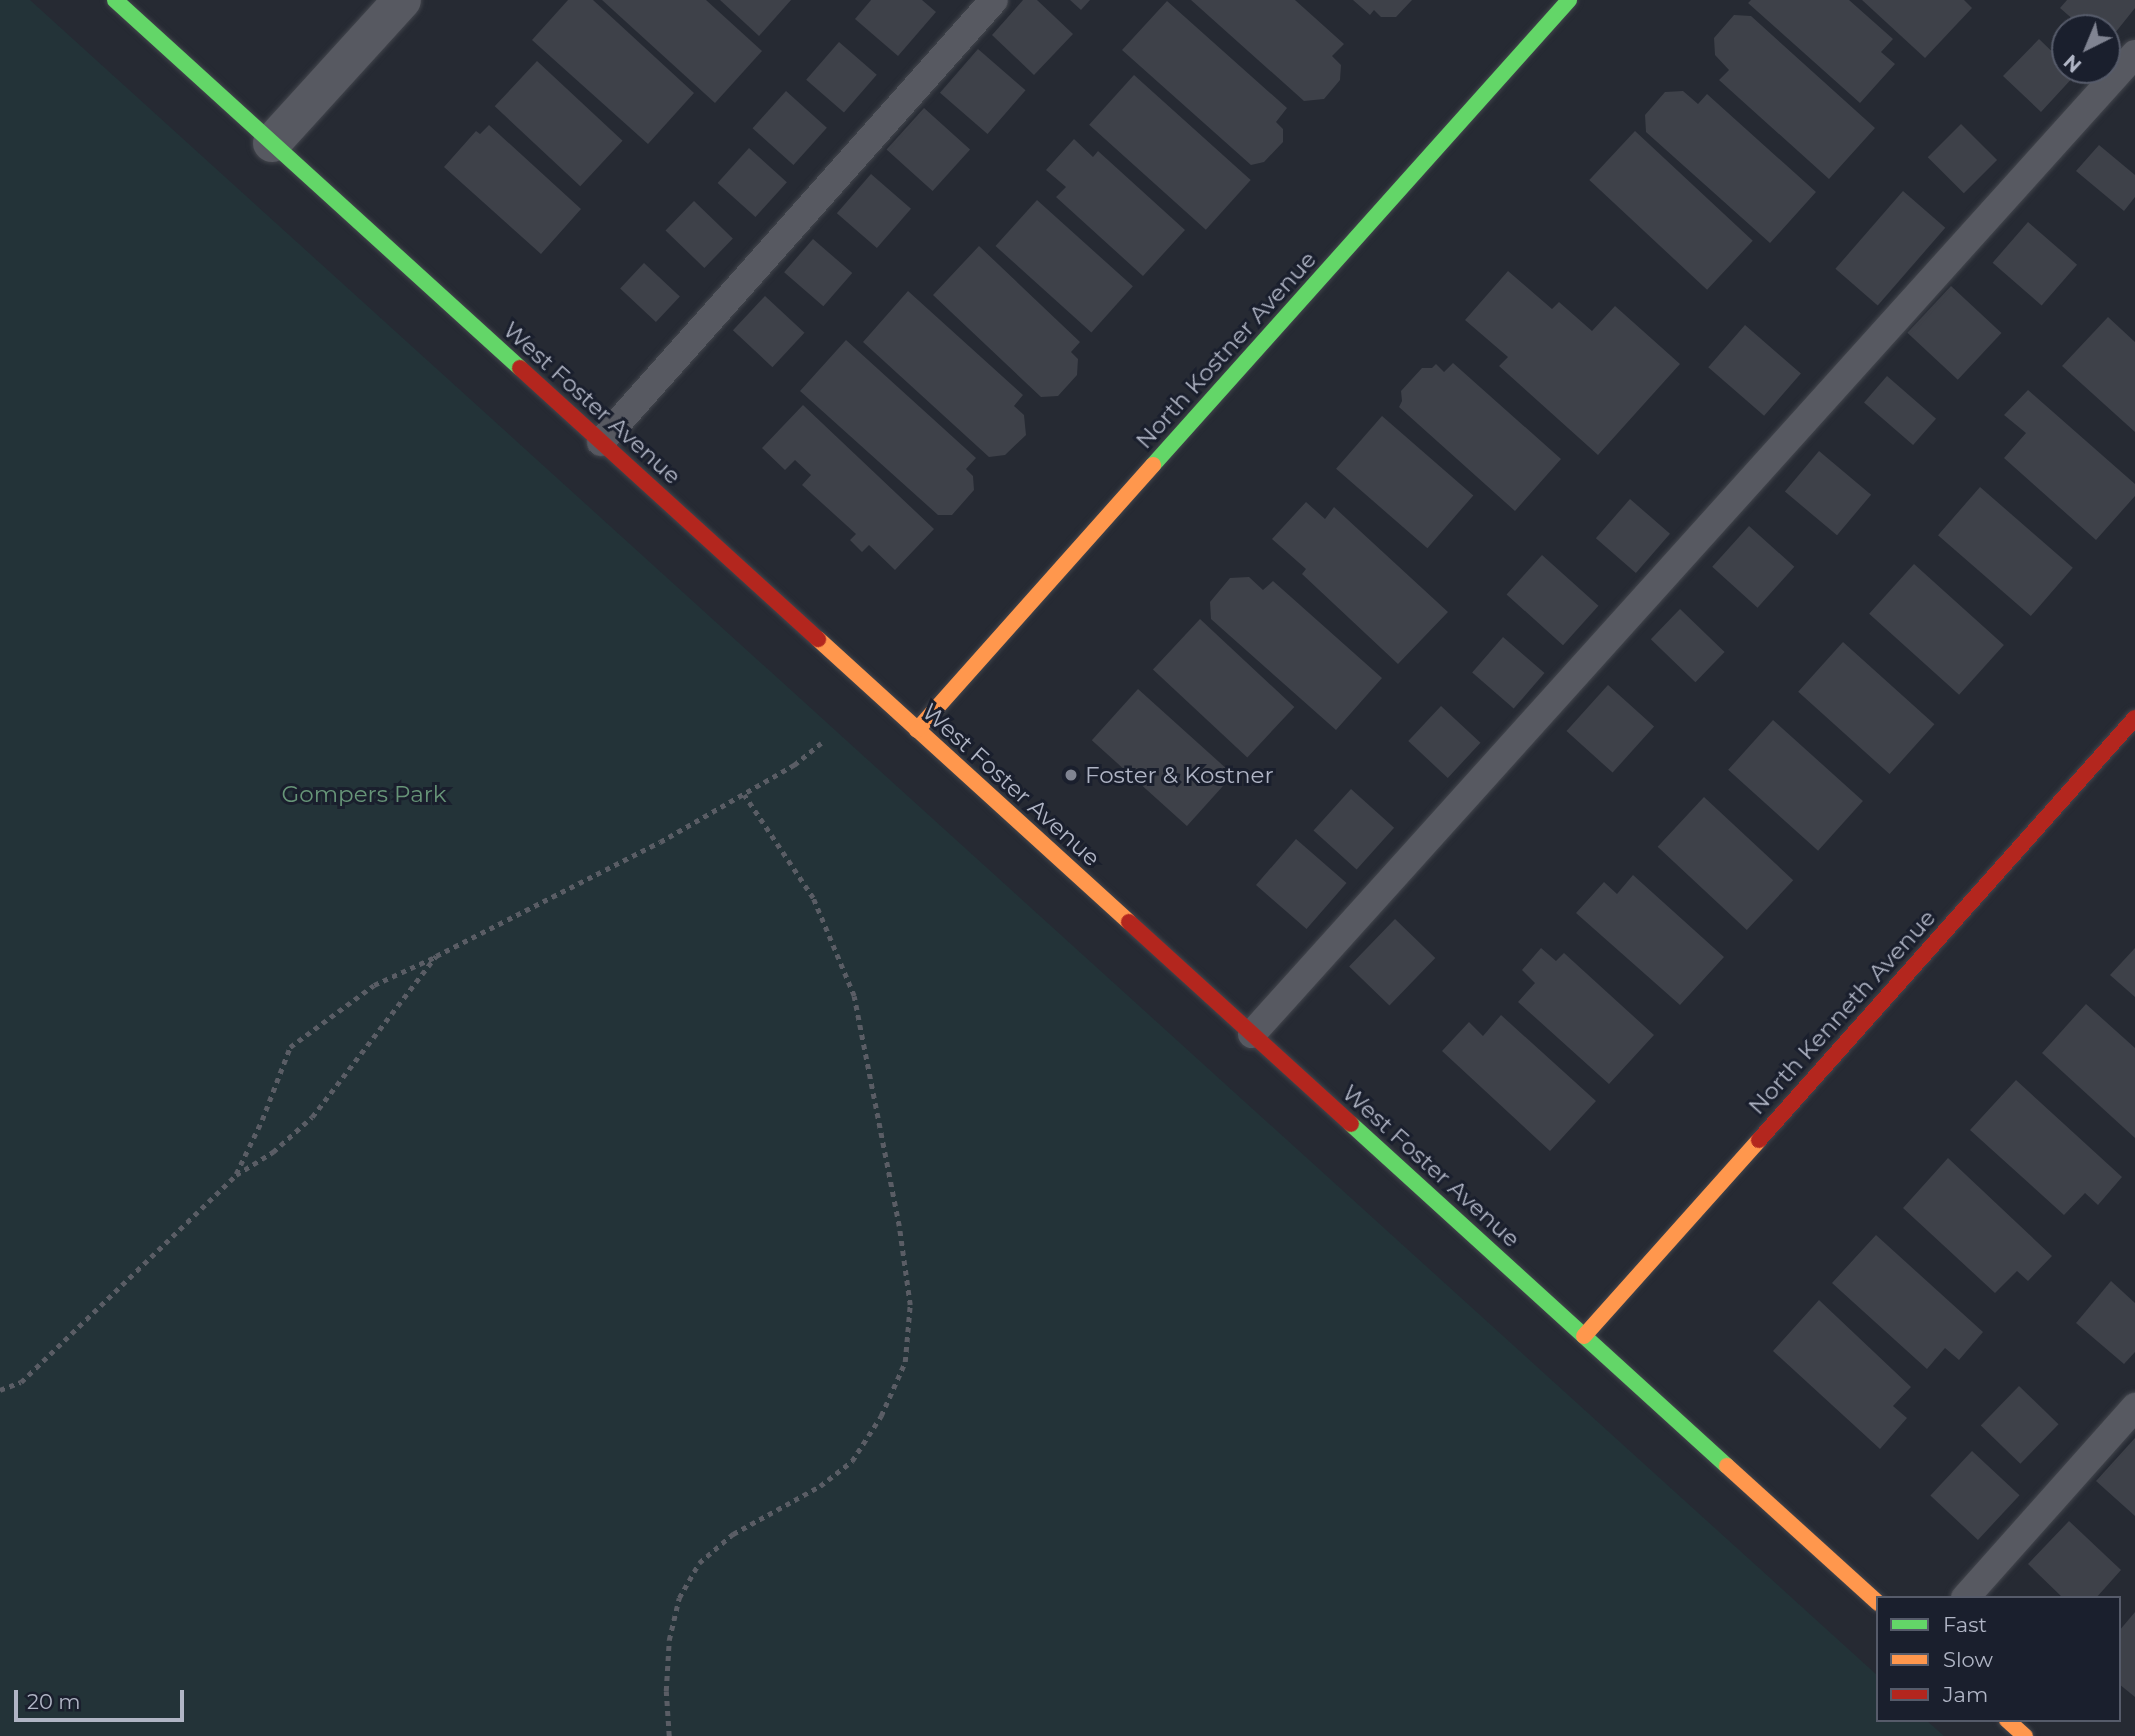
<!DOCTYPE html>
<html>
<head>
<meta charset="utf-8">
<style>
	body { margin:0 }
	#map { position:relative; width:2135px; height:1736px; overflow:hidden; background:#262a33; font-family:Montserrat,sans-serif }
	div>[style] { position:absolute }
	.green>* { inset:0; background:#233338 }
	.building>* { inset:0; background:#3e4149; transform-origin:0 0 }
	.path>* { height:4.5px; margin-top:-2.25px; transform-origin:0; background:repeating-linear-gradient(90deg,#5a5d65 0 5px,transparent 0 10px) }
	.roads { filter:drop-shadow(0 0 2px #42454c) drop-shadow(0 0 2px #42454c) }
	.lane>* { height:28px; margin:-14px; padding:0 14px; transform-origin:14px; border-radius:14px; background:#575961 }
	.street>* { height:38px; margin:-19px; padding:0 19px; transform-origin:19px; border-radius:19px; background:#575961 }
	.fast>* { height:16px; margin:-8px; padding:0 8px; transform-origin:8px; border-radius:8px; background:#63d668 }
	.slow>* { height:16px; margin:-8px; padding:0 8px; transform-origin:8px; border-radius:8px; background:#ff974d }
	.jam>* { height:16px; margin:-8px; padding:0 8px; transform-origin:8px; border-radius:8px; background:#b3261e }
	.dots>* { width:19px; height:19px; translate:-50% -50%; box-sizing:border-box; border:4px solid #1a1f2d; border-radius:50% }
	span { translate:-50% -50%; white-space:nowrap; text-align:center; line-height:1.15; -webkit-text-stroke:6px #1a1f2d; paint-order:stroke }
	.street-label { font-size:23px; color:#b0b5c5 }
	.poi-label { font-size:23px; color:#b0b5c5 }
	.left { translate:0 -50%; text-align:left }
	.park-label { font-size:23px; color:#679578 }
	.legend { position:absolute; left:1876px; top:1596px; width:245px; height:126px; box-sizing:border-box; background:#1a1f2d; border:2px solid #565b6a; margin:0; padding:9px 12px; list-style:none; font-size:21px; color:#b0b5c5 }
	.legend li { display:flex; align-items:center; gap:14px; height:35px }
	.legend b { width:35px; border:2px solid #565b6a }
	.north { position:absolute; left:2051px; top:14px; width:70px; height:70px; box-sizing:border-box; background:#1a1f2d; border:2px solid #565b6a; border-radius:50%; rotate:223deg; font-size:19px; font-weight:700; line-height:28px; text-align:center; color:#b0b5c5 }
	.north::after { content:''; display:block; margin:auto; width:24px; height:32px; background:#808492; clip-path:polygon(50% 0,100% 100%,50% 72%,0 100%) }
	.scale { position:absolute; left:14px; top:1690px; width:170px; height:32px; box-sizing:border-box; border:4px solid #b0b5c5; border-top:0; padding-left:9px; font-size:21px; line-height:24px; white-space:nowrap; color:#b0b5c5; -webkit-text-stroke:5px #1a1f2d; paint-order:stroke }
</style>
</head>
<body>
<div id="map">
	<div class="green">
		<div style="clip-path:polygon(0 0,30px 0,1878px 1676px,1878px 1720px,1926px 1720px,1944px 1736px,0 1736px)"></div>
	</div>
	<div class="building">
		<div style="clip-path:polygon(568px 0,593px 0,694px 93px,648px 144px,532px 40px)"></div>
		<div style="clip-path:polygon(602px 0,706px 0,762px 51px,715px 103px)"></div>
		<div style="clip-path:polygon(720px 0,791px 0,759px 36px)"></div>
		<div style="clip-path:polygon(871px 0,922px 0,936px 12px,898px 56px,855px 19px)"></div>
		<div style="clip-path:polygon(1023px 0,1037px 0,1073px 34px,1034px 75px,992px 35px)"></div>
		<div style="clip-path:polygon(1070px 0,1090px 0,1081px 10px)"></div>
		<div style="clip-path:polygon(1191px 0,1295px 0,1344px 44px,1332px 56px,1341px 65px,1340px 80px,1324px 99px,1304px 101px)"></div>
		<div style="clip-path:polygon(1353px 0,1412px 0,1396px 17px,1381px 17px,1374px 10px,1370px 15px)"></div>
		<div style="clip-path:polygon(1751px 0,1849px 0,1893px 39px,1881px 52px,1895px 64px,1860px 103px,1748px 3px)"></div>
		<div style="clip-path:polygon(1862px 0,1964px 0,1972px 8px,1925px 58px)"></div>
		<div style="clip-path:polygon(2067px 0,2135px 0,2135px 8px,2107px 43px,2107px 28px,2083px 28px,2060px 8px)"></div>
		<div style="clip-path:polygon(1167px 1px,1287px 108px,1276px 122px,1283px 129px,1283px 142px,1264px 162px,1251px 165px,1122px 50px)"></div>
		<div style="clip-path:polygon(1734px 15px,1751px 16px,1875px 128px,1829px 179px,1719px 80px,1729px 70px,1715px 55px,1714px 38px)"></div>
		<div style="clip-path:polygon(2039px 39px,2065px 64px,2065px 70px,2076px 74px,2041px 112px,2003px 76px)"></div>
		<div style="left:839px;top:42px;width:50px;height:50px;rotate:41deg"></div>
		<div style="left:978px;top:49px;width:63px;height:58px;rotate:41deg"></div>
		<div style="left:537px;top:61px;width:117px;height:62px;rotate:43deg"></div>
		<div style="left:1134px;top:75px;width:157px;height:67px;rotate:42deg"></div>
		<div style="left:786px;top:91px;width:55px;height:50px;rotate:42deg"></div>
		<div style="clip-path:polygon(1683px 91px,1698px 104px,1707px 94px,1816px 192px,1770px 243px,1646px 132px,1645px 115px,1665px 92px)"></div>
		<div style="left:924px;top:108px;width:62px;height:56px;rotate:42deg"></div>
		<div style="left:1961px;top:124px;width:51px;height:47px;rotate:45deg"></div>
		<div style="clip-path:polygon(489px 125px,581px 209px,541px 254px,444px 167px,476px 131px,480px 134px)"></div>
		<div style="left:1635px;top:131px;width:161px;height:67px;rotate:43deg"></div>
		<div style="clip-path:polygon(1074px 139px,1093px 157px,1098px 151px,1185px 230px,1143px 276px,1056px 197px,1066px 187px,1046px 170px)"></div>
		<div style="clip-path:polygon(2099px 145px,2135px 175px,2135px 197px,2124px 211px,2076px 171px)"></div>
		<div style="left:749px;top:148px;width:51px;height:47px;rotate:42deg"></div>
		<div style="left:871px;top:174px;width:53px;height:52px;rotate:41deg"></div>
		<div style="left:1903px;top:191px;width:56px;height:103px;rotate:41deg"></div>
		<div style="left:1037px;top:200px;width:129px;height:62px;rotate:42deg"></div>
		<div style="left:694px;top:201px;width:54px;height:41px;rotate:44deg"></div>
		<div style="left:2028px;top:222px;width:65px;height:54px;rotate:41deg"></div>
		<div style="left:813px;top:239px;width:52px;height:44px;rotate:41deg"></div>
		<div style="clip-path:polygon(979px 246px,1080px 342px,1071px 352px,1078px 359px,1077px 375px,1058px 396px,1041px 397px,933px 295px)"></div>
		<div style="left:644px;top:263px;width:49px;height:35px;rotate:43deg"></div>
		<div style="clip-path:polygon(1508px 271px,1552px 309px,1559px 302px,1592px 331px,1615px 306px,1680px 364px,1598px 455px,1499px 366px,1508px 357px,1465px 320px)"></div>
		<div style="left:1951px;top:286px;width:69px;height:64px;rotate:43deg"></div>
		<div style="clip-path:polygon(908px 291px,1023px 395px,1014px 406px,1024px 415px,1026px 435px,1005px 455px,989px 457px,863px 342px)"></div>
		<div style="left:765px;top:296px;width:54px;height:47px;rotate:43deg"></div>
		<div style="clip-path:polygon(2108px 317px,2135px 342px,2135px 432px,2062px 366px)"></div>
		<div style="left:1745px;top:325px;width:74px;height:56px;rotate:41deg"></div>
		<div style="clip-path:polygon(846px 340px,976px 458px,966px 469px,973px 476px,974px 490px,952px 515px,938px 515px,800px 391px)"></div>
		<div style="clip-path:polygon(1453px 363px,1561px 459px,1515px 511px,1399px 407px,1402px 401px,1401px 391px,1422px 368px,1432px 368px,1436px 364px,1444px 372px)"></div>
		<div style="left:1887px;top:376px;width:65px;height:35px;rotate:41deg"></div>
		<div style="clip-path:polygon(2028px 390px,2135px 484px,2135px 496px,2096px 540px,2004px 458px,2026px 433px,2004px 415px)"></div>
		<div style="clip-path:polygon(803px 405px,934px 529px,895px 570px,869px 545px,862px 552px,850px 540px,856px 534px,802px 485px,811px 475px,795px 460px,785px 470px,762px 448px)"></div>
		<div style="left:1382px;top:416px;width:121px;height:70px;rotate:41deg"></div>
		<div style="left:1819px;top:451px;width:68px;height:53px;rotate:40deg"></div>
		<div style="left:1980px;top:487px;width:123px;height:64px;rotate:41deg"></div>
		<div style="left:1630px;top:499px;width:53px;height:52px;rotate:41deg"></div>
		<div style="clip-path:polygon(1306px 502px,1325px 519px,1334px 507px,1448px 612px,1398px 664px,1302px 574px,1306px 569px,1272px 539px)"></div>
		<div style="left:1749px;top:526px;width:61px;height:55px;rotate:42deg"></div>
		<div style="left:1542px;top:555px;width:76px;height:53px;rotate:42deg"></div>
		<div style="left:1914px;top:564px;width:121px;height:67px;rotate:42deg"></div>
		<div style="clip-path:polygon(1249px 577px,1263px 590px,1273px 581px,1382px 678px,1336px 730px,1211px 619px,1210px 602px,1230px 578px)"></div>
		<div style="left:1680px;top:609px;width:62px;height:42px;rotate:44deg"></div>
		<div style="left:1200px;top:619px;width:129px;height:69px;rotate:43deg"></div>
		<div style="left:1503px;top:637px;width:55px;height:47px;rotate:41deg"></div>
		<div style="left:1843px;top:642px;width:123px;height:67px;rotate:42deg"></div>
		<div style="left:1608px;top:685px;width:62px;height:62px;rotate:42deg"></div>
		<div style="left:1138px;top:689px;width:128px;height:69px;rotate:42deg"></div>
		<div style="left:1441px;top:706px;width:54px;height:48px;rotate:43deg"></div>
		<div style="left:1773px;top:720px;width:121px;height:67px;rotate:42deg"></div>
		<div style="left:1351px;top:789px;width:58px;height:56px;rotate:42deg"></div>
		<div style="left:1704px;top:797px;width:122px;height:68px;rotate:43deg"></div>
		<div style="left:1296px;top:839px;width:67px;height:61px;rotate:41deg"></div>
		<div style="clip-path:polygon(1633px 875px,1724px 957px,1680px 1005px,1576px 913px,1604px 882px,1617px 894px)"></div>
		<div style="left:1395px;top:919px;width:56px;height:66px;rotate:44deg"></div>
		<div style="clip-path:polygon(1541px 948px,1556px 961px,1564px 953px,1654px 1035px,1609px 1084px,1518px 1002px,1535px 983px,1522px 970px)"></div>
		<div style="clip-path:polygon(2135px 948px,2135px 997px,2110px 975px)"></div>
		<div style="clip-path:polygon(2086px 1004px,2135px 1048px,2135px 1138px,2042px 1053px)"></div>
		<div style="clip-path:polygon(1501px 1015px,1596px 1101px,1550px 1151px,1442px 1051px,1469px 1022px,1483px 1036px)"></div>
		<div style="clip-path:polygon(2016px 1080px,2122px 1177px,2098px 1205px,2085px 1193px,2064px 1215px,1970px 1130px)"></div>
		<div style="clip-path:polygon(1948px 1158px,2052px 1256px,2028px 1281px,2017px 1271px,1995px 1293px,1903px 1208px)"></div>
		<div style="clip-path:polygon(1876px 1235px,1983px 1332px,1959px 1360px,1945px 1348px,1927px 1369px,1832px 1283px)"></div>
		<div style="clip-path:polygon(2111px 1281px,2135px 1303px,2135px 1352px,2124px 1364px,2076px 1323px)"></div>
		<div style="clip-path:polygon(1819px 1300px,1911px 1387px,1893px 1406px,1907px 1418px,1880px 1449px,1773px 1351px)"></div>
		<div style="left:2019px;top:1386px;width:55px;height:55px;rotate:44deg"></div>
		<div style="clip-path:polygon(2135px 1438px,2135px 1516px,2096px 1481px)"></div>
		<div style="left:1972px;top:1451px;width:65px;height:61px;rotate:43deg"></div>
		<div style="clip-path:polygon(2069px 1521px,2121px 1570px,2096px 1598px,2063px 1598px,2028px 1564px)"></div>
		<div style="clip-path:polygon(2135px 1612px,2135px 1697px,2119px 1684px,2119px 1631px)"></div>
	</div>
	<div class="path">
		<div style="left:236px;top:1174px;width:60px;rotate:-64.3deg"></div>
		<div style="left:262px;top:1120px;width:78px;rotate:-69deg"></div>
		<div style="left:290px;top:1047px;width:104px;rotate:-36.4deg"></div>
		<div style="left:374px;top:985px;width:67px;rotate:-24.7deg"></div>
		<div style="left:0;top:1390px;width:22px;rotate:-21deg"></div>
		<div style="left:21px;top:1382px;width:298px;rotate:-43.9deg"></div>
		<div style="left:236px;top:1175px;width:44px;rotate:-31.9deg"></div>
		<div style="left:273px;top:1152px;width:52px;rotate:-41.9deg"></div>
		<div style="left:312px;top:1117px;width:203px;rotate:-52.4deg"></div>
		<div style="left:436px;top:956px;width:251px;rotate:-27deg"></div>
		<div style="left:660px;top:842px;width:155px;rotate:-29.9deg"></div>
		<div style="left:794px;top:765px;width:35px;rotate:-39deg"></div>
		<div style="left:669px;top:1736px;width:45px;rotate:-93.8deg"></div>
		<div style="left:666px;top:1691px;width:51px;rotate:-86.6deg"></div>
		<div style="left:669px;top:1640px;width:43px;rotate:-76.6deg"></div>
		<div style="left:679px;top:1598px;width:40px;rotate:-60.3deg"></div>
		<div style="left:699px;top:1563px;width:45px;rotate:-40.5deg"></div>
		<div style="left:733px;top:1534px;width:99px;rotate:-28.9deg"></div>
		<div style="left:820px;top:1486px;width:41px;rotate:-38deg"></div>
		<div style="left:852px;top:1461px;width:54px;rotate:-57.2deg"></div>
		<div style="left:881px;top:1416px;width:59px;rotate:-66deg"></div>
		<div style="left:905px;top:1362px;width:57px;rotate:-85deg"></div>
		<div style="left:910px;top:1305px;width:80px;rotate:-97.9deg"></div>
		<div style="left:899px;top:1226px;width:234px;rotate:-101.1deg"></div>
		<div style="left:854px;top:996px;width:106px;rotate:-112.7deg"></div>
		<div style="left:813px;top:898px;width:124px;rotate:-123.8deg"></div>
	</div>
	<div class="roads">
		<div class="lane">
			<div style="left:601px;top:442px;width:591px;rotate:-48.36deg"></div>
			<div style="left:1252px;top:1034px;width:1319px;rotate:-47.98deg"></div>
			<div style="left:1965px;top:1598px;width:256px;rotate:-48.3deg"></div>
		</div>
		<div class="street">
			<div style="left:272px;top:143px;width:193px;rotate:-47.7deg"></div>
		</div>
		<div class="fast">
			<div style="left:115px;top:0;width:547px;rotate:42.26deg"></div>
			<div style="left:1153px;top:465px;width:624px;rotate:-48.18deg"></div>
			<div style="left:1351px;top:1124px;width:508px;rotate:42.29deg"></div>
		</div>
		<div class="slow">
			<div style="left:818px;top:639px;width:420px;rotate:42.3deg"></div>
			<div style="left:917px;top:730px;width:355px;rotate:-48.3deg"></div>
			<div style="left:1584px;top:1336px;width:263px;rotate:-48.2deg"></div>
			<div style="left:1727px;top:1466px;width:204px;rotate:42.2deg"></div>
			<div style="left:2007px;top:1720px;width:24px;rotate:42deg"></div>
		</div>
		<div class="jam">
			<div style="left:520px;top:368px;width:403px;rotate:42.3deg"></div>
			<div style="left:1129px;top:922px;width:300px;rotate:42.3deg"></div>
			<div style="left:1759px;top:1140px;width:565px;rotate:-48.3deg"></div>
		</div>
	</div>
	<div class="dots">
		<div style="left:1071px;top:775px;background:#808492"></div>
	</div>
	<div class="street-label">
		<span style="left:1226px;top:350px;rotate:-48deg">North Kostner Avenue</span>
		<span style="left:592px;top:403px;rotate:42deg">West Foster Avenue</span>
		<span style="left:1011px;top:785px;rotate:42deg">West Foster Avenue</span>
		<span style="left:1842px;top:1012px;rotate:-48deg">North Kenneth Avenue</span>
		<span style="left:1431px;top:1166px;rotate:42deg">West Foster Avenue</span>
	</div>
	<div class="poi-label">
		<span class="left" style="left:1085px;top:775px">Foster &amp; Kostner</span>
	</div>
	<div class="park-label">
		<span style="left:364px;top:794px">Gompers Park</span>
	</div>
	<ul class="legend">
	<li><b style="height:9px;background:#63d668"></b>Fast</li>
	<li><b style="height:9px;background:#ff974d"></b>Slow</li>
	<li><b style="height:9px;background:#b3261e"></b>Jam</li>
	</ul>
	<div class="north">N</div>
	<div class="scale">20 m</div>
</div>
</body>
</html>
